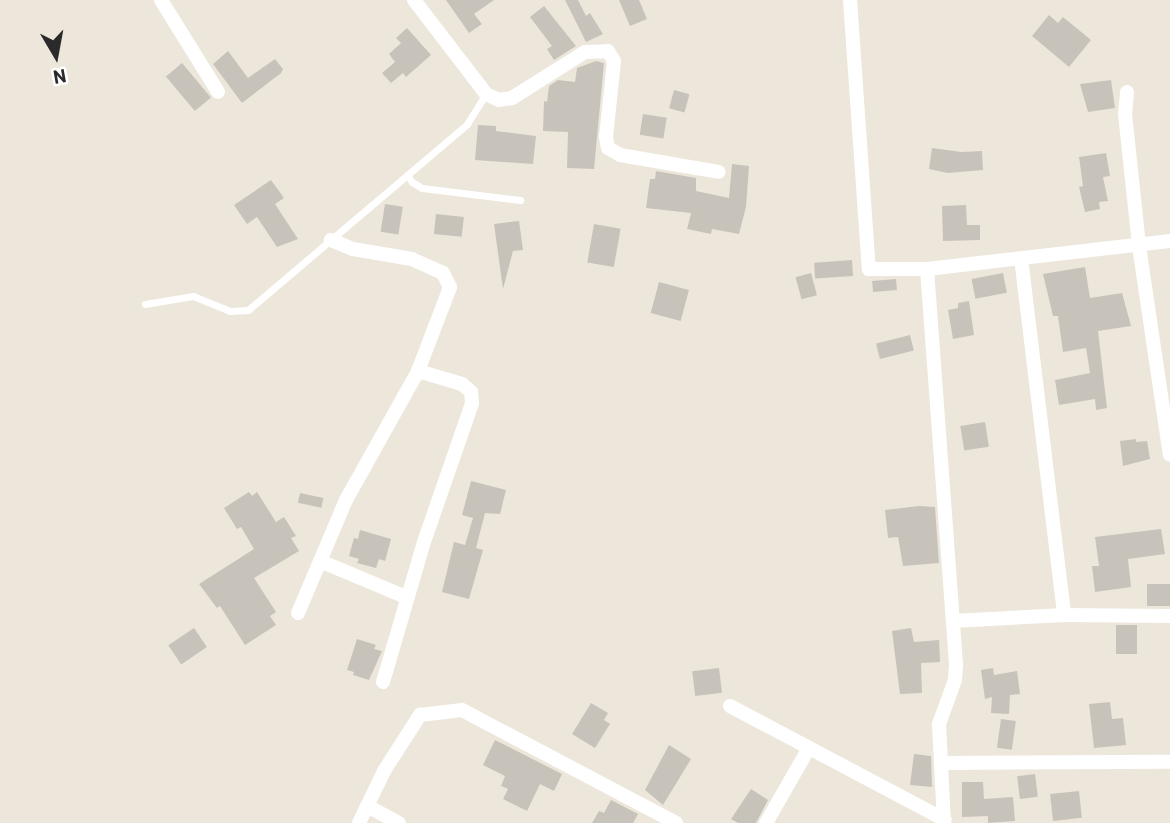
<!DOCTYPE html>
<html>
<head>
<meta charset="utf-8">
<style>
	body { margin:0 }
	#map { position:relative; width:1170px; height:823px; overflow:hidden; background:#ede6db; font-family:Barlow,sans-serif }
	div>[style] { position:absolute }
	.building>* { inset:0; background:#c8c3ba; transform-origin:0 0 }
	.lane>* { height:7px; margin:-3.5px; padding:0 3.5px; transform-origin:3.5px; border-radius:3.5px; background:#fff }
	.street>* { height:14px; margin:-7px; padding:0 7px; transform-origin:7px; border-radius:7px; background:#fff }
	span { translate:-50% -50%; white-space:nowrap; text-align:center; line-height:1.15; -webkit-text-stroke:6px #fff; paint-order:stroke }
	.north { position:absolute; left:21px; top:21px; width:70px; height:70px; -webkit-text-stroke:5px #fff; paint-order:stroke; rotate:170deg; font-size:19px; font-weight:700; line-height:28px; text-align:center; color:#2a2a2a }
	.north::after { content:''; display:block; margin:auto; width:24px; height:32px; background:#2a2a2a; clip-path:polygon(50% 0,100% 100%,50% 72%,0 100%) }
</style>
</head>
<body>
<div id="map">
	<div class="building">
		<div style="clip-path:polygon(446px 0,494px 0,474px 14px,482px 24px,469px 33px)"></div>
		<div style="clip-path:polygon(565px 0,578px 0,586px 16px,590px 13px,603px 34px,586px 42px)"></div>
		<div style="clip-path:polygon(619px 0,639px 0,647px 19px,630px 26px)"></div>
		<div style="clip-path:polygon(544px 6px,576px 46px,554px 60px,547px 49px,552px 46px,530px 17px)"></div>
		<div style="clip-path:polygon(1049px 15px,1058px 23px,1063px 17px,1091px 40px,1069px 67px,1032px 36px)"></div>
		<div style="clip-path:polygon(407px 28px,431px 55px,406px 77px,403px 73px,391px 83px,382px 73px,395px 62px,389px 54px,401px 43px,396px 38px)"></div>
		<div style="clip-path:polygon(228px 51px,248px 78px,275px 59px,283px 69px,281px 73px,242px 103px,213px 64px)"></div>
		<div style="clip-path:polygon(596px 61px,604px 63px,594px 169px,567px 168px,568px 132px,543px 131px,544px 101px,547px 102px,549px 86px,558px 80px,575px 82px,577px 68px)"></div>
		<div style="left:182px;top:63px;width:45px;height:21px;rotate:50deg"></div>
		<div style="clip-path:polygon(1111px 80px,1115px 108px,1088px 112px,1080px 84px)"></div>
		<div style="left:674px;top:90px;width:16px;height:19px;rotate:15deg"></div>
		<div style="left:643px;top:114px;width:24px;height:21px;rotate:9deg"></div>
		<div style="clip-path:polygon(478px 125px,496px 126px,496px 131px,536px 136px,533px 164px,475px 160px)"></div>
		<div style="clip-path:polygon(932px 148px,961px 152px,982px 151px,983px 170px,948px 173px,929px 169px)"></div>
		<div style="clip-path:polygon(1106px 153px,1110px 176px,1103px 177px,1108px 201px,1099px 202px,1100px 209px,1085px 212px,1079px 187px,1083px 186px,1079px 157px)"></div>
		<div style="clip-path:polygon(732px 164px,749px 166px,746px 207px,739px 234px,712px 229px,711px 234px,687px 229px,691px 213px,646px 208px,650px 179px,655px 179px,656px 171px,696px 178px,696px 191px,729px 198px)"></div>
		<div style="clip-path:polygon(271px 180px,284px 198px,275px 204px,298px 239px,277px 247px,257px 217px,247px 224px,234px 205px)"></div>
		<div style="left:385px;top:204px;width:18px;height:28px;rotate:9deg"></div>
		<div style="clip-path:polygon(966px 205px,967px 225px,980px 225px,980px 240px,943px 241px,942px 206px)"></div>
		<div style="left:436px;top:214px;width:28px;height:20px;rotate:6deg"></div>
		<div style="clip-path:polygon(519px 221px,523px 250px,513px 251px,503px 289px,494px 224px)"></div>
		<div style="left:594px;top:224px;width:27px;height:39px;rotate:10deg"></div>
		<div style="left:852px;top:260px;width:16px;height:38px;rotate:86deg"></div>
		<div style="clip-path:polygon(1085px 267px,1090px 298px,1122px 293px,1131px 326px,1098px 331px,1107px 408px,1096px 410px,1095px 399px,1059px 405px,1055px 380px,1090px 373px,1086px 348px,1063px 352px,1058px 316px,1053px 316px,1043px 274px)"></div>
		<div style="left:811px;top:273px;width:23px;height:16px;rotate:75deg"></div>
		<div style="left:1003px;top:273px;width:20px;height:32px;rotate:79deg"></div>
		<div style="left:896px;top:279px;width:11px;height:24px;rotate:85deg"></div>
		<div style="left:659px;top:282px;width:31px;height:32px;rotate:15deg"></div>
		<div style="clip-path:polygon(969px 301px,974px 335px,953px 339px,948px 310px,958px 308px,958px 303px)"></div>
		<div style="left:910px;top:335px;width:16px;height:35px;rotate:76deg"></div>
		<div style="left:985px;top:422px;width:25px;height:25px;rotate:81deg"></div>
		<div style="clip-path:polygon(1136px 439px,1136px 442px,1147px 441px,1150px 459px,1123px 466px,1120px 441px)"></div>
		<div style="clip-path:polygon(471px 481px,506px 490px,500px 514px,485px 513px,476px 548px,483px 550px,469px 599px,442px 592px,454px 542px,465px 545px,473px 518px,462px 515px)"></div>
		<div style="clip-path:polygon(249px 492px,252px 496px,257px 492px,276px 522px,284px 517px,296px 536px,291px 538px,299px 551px,254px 578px,276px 612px,270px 616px,276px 625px,245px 645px,220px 606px,217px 608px,199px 584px,254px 549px,241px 527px,237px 529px,224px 508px)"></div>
		<div style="left:300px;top:493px;width:24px;height:10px;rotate:12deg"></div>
		<div style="clip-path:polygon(919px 506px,935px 507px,939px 563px,903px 566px,898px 537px,888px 538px,885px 510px)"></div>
		<div style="clip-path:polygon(1161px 529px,1165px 554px,1128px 559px,1131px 587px,1095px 592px,1092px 566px,1099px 566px,1095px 537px)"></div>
		<div style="clip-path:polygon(360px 530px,391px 539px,385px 561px,379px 559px,376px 568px,357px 563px,359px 559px,349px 556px,354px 538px,358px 539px)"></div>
		<div style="left:1147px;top:584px;width:23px;height:22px"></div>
		<div style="left:1116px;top:625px;width:21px;height:29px"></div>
		<div style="left:194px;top:628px;width:23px;height:31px;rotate:56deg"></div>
		<div style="clip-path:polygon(911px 628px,914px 642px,939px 640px,940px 662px,921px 663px,922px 693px,900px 694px,892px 631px)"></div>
		<div style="clip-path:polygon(357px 639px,376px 645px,374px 649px,382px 651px,369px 680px,353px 675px,354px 672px,347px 670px)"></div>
		<div style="left:719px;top:668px;width:25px;height:27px;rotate:83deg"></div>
		<div style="clip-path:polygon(993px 668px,994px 675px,1017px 671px,1020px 694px,1010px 695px,1009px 714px,991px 713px,992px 697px,985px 699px,981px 670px)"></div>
		<div style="clip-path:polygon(1110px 702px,1112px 719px,1123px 718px,1126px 745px,1094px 748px,1089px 704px)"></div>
		<div style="clip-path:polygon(591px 703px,608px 713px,604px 720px,610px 724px,595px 748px,572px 734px)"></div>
		<div style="left:1001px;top:719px;width:15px;height:29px;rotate:8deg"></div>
		<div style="clip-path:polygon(495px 740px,562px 774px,554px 791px,540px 784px,527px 811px,503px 799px,508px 789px,501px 786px,505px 776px,483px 765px)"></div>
		<div style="clip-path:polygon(669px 745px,691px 759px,663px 805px,645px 790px)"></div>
		<div style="clip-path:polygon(914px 754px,931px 756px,932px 787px,910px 785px)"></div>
		<div style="left:1035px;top:774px;width:23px;height:18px;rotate:83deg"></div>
		<div style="clip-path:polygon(962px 782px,983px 782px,984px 799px,1013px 797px,1015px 821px,988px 823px,988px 816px,962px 817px)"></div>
		<div style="clip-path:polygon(751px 789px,768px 800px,756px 823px,738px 823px,731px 819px)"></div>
		<div style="left:1079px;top:791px;width:27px;height:29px;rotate:84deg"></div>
		<div style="clip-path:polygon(611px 800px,638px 814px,633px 823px,592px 823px,599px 811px,604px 813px)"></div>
	</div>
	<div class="lane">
		<div style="left:407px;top:175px;width:9px;rotate:54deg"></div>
		<div style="left:412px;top:182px;width:12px;rotate:31deg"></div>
		<div style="left:422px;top:188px;width:99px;rotate:7deg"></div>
		<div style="left:145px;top:304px;width:49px;rotate:-9.5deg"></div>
		<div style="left:193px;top:296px;width:40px;rotate:22deg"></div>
		<div style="left:230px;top:311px;width:18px;rotate:-3deg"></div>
		<div style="left:248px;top:310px;width:287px;rotate:-40.3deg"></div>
		<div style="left:467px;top:124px;width:36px;rotate:-58deg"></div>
	</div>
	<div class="street">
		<div style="left:161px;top:0;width:108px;rotate:58.2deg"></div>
		<div style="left:414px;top:0;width:118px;rotate:52.5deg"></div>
		<div style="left:486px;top:94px;width:14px;rotate:25deg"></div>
		<div style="left:499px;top:100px;width:13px;rotate:-9deg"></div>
		<div style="left:512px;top:98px;width:86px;rotate:-32.2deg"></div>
		<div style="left:585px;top:52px;width:23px;rotate:-2deg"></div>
		<div style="left:608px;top:51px;width:12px;rotate:59deg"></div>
		<div style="left:614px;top:61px;width:76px;rotate:96deg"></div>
		<div style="left:606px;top:137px;width:11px;rotate:80deg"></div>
		<div style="left:608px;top:148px;width:14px;rotate:30deg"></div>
		<div style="left:620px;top:155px;width:100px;rotate:9.7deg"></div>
		<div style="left:850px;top:0;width:270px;rotate:86deg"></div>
		<div style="left:869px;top:269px;width:58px"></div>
		<div style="left:1127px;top:92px;width:22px;rotate:95deg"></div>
		<div style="left:1125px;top:114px;width:133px;rotate:83.9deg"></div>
		<div style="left:1139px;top:246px;width:211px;rotate:81.6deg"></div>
		<div style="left:1021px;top:258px;width:360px;rotate:83.1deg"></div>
		<div style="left:320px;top:561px;width:95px;rotate:22.8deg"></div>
		<div style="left:298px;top:613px;width:123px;rotate:-67deg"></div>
		<div style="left:346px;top:500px;width:148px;rotate:-60.8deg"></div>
		<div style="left:418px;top:371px;width:90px;rotate:-69.1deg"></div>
		<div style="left:450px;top:287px;width:16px;rotate:-117deg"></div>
		<div style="left:443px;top:273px;width:34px;rotate:-156deg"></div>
		<div style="left:412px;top:259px;width:60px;rotate:-170.4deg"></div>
		<div style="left:353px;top:249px;width:24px;rotate:-158deg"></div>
		<div style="left:953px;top:621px;width:111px;rotate:-3.1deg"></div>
		<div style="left:1064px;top:615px;width:106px;rotate:0.5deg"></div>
		<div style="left:383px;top:682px;width:146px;rotate:-73.7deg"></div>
		<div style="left:424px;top:542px;width:147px;rotate:-70.9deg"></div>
		<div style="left:472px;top:403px;width:11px;rotate:-95deg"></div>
		<div style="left:471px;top:392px;width:12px;rotate:-138deg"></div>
		<div style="left:462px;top:384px;width:46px;rotate:-163.5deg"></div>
		<div style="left:730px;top:706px;width:243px;rotate:27.9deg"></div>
		<div style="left:942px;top:763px;width:228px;rotate:-0.3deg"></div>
		<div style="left:367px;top:806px;width:36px;rotate:28deg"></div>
		<div style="left:359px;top:823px;width:58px;rotate:-64.3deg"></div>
		<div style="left:384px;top:771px;width:67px;rotate:-57.3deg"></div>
		<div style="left:420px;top:715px;width:42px;rotate:-6.8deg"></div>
		<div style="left:462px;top:710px;width:242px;rotate:27.8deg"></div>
		<div style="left:766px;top:823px;width:86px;rotate:-60.2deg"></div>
		<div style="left:944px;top:823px;width:99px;rotate:-92.9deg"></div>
		<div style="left:939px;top:724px;width:47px;rotate:-70deg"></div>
		<div style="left:955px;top:680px;width:16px;rotate:-86deg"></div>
		<div style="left:956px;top:664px;width:396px;rotate:-94.2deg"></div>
		<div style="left:927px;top:269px;width:245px;rotate:-6.6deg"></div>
	</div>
	<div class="north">N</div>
</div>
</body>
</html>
